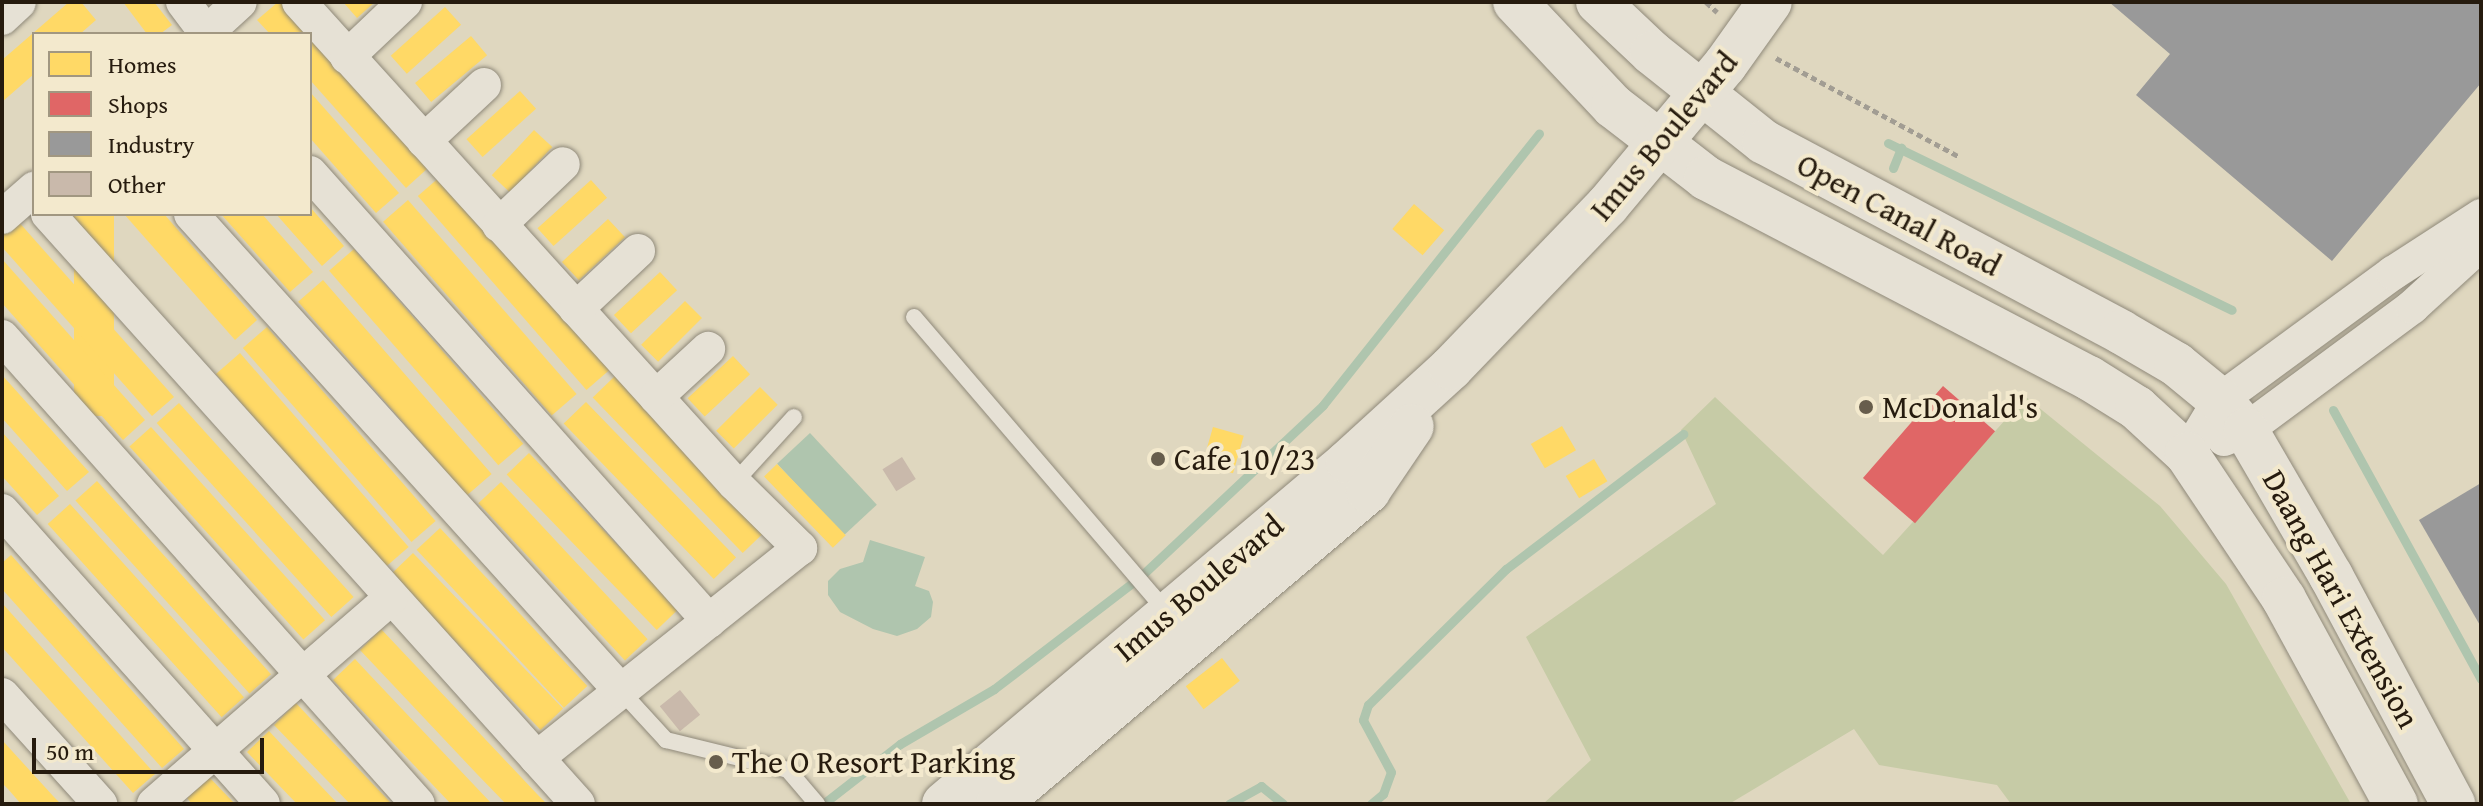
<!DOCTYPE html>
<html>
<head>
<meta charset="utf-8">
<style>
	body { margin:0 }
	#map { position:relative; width:2483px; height:806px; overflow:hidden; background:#dfd7bf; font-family:"Gentium Book Plus",serif }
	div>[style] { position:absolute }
	.green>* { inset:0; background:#c6cba6 }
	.water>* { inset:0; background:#afc5ae; transform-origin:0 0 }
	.homes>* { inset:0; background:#ffd966; transform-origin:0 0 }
	.shops>* { inset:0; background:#e06666; transform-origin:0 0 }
	.industry>* { inset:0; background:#999 }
	.stream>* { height:9px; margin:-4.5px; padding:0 4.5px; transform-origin:4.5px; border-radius:4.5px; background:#afc5ae }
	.building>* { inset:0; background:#c9b9ab; transform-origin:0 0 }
	.path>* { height:5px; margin-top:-2.5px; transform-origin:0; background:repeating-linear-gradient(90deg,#a29d93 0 6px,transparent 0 10px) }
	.roads { filter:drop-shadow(0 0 2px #8f897a) drop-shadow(0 0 2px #8f897a) }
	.service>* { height:16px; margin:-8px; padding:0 8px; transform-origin:8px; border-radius:8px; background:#e6e1d5 }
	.minor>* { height:34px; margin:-17px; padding:0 17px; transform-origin:17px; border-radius:17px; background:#e6e1d5 }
	.secondary>* { height:44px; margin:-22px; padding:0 22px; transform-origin:22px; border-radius:22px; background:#e6e1d5 }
	.dots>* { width:22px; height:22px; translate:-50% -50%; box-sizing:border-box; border:4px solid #f3e9cd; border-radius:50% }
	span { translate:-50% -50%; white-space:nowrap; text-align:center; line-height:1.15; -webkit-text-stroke:8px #f3e9cd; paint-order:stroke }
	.street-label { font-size:32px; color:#261b0e }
	.poi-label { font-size:32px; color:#261b0e }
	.left { translate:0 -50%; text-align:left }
	.frame { position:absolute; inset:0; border:4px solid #261b0e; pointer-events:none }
	.legend { position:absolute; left:32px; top:32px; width:280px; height:184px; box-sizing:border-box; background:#f3e9cd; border:2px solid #a19781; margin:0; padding:10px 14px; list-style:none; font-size:24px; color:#261b0e }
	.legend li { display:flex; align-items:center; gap:16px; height:40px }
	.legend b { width:40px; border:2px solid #a19781 }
	.scale { position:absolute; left:32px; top:738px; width:232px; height:36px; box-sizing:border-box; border:4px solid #261b0e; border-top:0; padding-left:10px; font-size:24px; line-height:28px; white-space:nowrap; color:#261b0e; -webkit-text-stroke:6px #f3e9cd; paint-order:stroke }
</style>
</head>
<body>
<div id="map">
	<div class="green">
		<div style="clip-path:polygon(1715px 397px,1883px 555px,2026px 397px,2160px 506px,2226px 584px,2351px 804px,2011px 804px,1997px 785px,1879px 765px,1854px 729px,1729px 804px,1543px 804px,1591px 760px,1526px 637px,1716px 504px,1681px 430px)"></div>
	</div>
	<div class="water">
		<div style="left:810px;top:433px;width:98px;height:45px;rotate:47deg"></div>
		<div style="clip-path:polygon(870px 540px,925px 557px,915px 586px,929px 591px,933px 602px,931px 617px,917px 629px,897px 636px,873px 629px,840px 612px,828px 595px,828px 581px,840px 569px,863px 562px)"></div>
	</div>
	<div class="homes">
		<div style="clip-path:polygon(69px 2px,81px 2px,96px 20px,80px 34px,34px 34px,34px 74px,2px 102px,2px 60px)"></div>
		<div style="clip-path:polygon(123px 2px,154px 2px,172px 25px,160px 34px,147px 34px)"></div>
		<div style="clip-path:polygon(278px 2px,282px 2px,310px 34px,270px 34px,257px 20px)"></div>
		<div style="clip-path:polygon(343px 2px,375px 2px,357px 18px)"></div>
		<div style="left:445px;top:7px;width:24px;height:73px;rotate:48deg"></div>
		<div style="clip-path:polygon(310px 34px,428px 168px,406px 188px,310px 80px)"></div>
		<div style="left:471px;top:36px;width:25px;height:73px;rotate:50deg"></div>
		<div style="left:520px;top:91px;width:24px;height:72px;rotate:48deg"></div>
		<div style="clip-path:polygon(310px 92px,399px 193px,376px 213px,310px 138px)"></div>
		<div style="left:534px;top:130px;width:25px;height:62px;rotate:43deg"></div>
		<div style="left:442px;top:175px;width:257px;height:32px;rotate:49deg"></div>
		<div style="left:591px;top:180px;width:24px;height:72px;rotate:48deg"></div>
		<div style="left:408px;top:200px;width:257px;height:33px;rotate:49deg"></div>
		<div style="left:1414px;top:204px;width:40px;height:33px;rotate:41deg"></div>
		<div style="clip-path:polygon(310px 207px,344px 246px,322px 266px,276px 214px,310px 214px)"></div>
		<div style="left:74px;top:214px;width:40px;height:202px"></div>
		<div style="clip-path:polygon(124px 214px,164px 214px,257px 320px,235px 340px)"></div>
		<div style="clip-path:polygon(221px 214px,262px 214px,313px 272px,290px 292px)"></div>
		<div style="left:608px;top:219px;width:25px;height:63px;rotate:47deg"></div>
		<div style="clip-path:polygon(17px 220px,174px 397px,152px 416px,2px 247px,2px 233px)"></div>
		<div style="left:354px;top:249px;width:258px;height:33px;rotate:49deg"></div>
		<div style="clip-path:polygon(2px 259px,145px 420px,123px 440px,2px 303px)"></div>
		<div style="left:660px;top:272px;width:25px;height:63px;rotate:47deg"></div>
		<div style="left:323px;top:280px;width:257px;height:33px;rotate:49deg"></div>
		<div style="left:685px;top:301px;width:24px;height:62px;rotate:45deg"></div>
		<div style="left:267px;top:327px;width:257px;height:32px;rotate:49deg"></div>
		<div style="left:240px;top:353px;width:257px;height:32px;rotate:49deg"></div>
		<div style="left:733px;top:356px;width:25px;height:62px;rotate:47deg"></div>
		<div style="clip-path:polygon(2px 375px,89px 472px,67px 491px,2px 418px)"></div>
		<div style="left:615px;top:376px;width:216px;height:31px;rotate:46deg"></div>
		<div style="left:760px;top:387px;width:25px;height:62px;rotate:45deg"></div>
		<div style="left:586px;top:402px;width:216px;height:31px;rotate:46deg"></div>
		<div style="left:179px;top:403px;width:261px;height:30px;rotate:48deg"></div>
		<div style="left:1562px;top:426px;width:28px;height:36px;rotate:60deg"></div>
		<div style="left:151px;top:427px;width:260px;height:29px;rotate:48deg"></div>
		<div style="left:1213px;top:427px;width:32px;height:39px;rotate:16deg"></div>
		<div style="clip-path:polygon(2px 432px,59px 496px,37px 515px,2px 476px)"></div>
		<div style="left:529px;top:453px;width:216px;height:31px;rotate:46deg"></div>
		<div style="left:1594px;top:459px;width:26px;height:33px;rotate:59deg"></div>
		<div style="left:777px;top:464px;width:99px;height:18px;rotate:46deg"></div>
		<div style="left:97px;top:481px;width:260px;height:29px;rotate:48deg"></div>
		<div style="left:501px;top:482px;width:215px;height:31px;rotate:47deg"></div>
		<div style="left:70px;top:504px;width:260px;height:30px;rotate:48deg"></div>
		<div style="left:440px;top:528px;width:216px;height:32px;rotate:47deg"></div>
		<div style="left:413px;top:553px;width:216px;height:31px;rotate:46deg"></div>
		<div style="clip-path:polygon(11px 555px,184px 749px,162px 768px,2px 589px,2px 563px)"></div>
		<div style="clip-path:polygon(2px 603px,155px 774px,133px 793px,2px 647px)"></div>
		<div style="clip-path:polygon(381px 629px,537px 794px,547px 804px,506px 804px,476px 773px,360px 650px)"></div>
		<div style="left:1222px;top:658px;width:29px;height:46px;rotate:52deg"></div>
		<div style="clip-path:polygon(355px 659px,368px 673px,492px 804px,451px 804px,333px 680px)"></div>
		<div style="clip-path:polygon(296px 703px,309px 717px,392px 804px,350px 804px,274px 725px)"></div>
		<div style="clip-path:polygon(269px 731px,282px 745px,338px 804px,297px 804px,247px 752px)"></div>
		<div style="clip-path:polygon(2px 740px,54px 797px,61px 804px,21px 804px,8px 789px,2px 783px)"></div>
		<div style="clip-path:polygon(209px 777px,235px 804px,192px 804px,187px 798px)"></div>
	</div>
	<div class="shops">
		<div style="left:1943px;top:386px;width:69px;height:122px;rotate:41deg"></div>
	</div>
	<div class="industry">
		<div style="clip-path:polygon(2109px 2px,2481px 2px,2481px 83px,2332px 261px,2136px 95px,2170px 54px)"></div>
		<div style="clip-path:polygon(2481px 483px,2481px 627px,2419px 520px)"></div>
	</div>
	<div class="stream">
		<div style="left:1888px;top:143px;width:382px;rotate:25.9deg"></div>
		<div style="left:1893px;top:168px;width:22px;rotate:-68deg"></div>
		<div style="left:2333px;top:410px;width:307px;rotate:61.2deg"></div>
		<div style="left:823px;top:804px;width:98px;rotate:-37.9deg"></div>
		<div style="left:900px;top:744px;width:109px;rotate:-30.3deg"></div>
		<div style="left:994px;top:689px;width:184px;rotate:-37.5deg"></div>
		<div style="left:1140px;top:577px;width:251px;rotate:-43.2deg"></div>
		<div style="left:1323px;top:405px;width:347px;rotate:-51.5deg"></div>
		<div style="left:1229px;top:804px;width:37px;rotate:-29deg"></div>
		<div style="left:1261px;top:786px;width:28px;rotate:39deg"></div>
		<div style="left:1371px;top:804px;width:16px;rotate:-40deg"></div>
		<div style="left:1383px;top:794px;width:23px;rotate:-70deg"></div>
		<div style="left:1391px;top:772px;width:59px;rotate:-118.3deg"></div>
		<div style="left:1363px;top:720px;width:16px;rotate:-72deg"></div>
		<div style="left:1368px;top:705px;width:194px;rotate:-44.6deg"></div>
		<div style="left:1506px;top:569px;width:223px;rotate:-37.3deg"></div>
	</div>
	<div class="building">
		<div style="left:902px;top:457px;width:26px;height:23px;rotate:58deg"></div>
		<div style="left:680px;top:690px;width:32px;height:26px;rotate:51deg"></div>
	</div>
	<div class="path">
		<div style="left:1706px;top:2px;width:15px;rotate:42deg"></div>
		<div style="left:1776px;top:58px;width:207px;rotate:28.3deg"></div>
	</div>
	<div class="roads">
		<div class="service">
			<div style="left:914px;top:317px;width:391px;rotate:49.4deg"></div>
			<div style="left:734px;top:483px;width:89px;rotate:-47.7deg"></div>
			<div style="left:621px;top:691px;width:67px;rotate:47.4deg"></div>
			<div style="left:666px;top:740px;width:126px;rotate:13.8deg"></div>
			<div style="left:788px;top:770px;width:45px;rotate:49.5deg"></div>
		</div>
		<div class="minor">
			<div style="left:183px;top:2px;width:39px;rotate:53deg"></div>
			<div style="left:299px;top:2px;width:649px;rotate:47.87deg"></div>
			<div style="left:734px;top:483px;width:93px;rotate:44.6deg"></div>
			<div style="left:800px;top:548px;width:337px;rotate:141.4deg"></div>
			<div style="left:2px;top:18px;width:23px;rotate:-43deg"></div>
			<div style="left:205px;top:34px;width:47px;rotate:-42.4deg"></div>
			<div style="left:347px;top:57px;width:80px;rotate:-43.5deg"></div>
			<div style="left:424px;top:141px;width:82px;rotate:-43deg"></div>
			<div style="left:310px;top:173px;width:600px;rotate:48.31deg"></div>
			<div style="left:48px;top:214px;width:793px;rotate:48.07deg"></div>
			<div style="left:191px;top:214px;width:642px;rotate:47.97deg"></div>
			<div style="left:2px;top:217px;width:43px;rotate:-41.2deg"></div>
			<div style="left:499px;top:225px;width:88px;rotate:-43.6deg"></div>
			<div style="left:576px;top:309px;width:85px;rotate:-43.1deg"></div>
			<div style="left:2px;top:337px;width:625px;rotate:48.31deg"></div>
			<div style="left:656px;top:397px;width:71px;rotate:-42.7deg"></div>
			<div style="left:2224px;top:439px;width:24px;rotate:-22deg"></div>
			<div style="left:2246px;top:430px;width:207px;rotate:-36.5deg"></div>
			<div style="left:2412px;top:307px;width:93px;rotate:-42.4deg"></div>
			<div style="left:2187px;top:454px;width:63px;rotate:-58.6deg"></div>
			<div style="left:2220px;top:400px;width:215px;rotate:-36.3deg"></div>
			<div style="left:2393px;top:273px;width:105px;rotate:-32.9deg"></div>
			<div style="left:2px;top:511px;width:392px;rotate:48.3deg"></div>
			<div style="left:2px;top:695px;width:147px;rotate:48deg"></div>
			<div style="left:154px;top:804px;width:314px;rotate:-41deg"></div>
		</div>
		<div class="secondary">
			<div style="left:1515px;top:2px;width:143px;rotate:46.7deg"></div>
			<div style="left:1613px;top:106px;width:118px;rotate:37.7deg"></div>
			<div style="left:1706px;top:178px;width:432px;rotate:27.6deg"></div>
			<div style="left:2089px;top:378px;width:57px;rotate:32deg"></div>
			<div style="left:2137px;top:408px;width:68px;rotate:42.6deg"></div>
			<div style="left:2187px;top:454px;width:174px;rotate:56.2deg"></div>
			<div style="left:2284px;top:599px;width:234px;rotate:61.4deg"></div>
			<div style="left:1598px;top:2px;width:74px;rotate:43.4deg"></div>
			<div style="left:1652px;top:53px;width:143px;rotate:38.5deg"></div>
			<div style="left:1764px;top:142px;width:404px;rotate:28deg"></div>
			<div style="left:2121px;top:332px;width:64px;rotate:30.2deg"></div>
			<div style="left:2176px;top:364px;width:57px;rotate:39.3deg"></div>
			<div style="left:2220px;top:400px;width:40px;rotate:49deg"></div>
			<div style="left:2246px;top:430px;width:169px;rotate:59.8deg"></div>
			<div style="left:2331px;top:576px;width:259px;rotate:61.8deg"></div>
			<div style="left:944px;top:804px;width:529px;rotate:-40.25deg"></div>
			<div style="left:1348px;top:462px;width:139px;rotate:-42.4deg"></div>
			<div style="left:1451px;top:368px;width:225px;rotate:-46.1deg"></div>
			<div style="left:1607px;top:206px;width:184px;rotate:-50.1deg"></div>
			<div style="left:1725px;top:65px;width:77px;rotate:-54.5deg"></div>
			<div style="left:998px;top:804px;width:485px;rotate:-40.2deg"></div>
			<div style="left:1368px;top:491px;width:78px;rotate:-55.9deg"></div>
		</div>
	</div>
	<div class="dots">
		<div style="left:1866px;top:407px;background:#675d4c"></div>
		<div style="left:1158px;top:459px;background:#675d4c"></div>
		<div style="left:716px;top:762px;background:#675d4c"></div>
	</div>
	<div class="street-label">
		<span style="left:1664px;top:136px;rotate:-50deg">Imus Boulevard</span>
		<span style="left:1899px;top:215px;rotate:28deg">Open Canal Road</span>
		<span style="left:1199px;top:588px;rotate:-40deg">Imus Boulevard</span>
		<span style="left:2341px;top:599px;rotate:61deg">Daang Hari Extension</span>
	</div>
	<div class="poi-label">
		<span class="left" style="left:1882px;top:407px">McDonald's</span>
		<span class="left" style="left:1174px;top:459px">Cafe 10/23</span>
		<span class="left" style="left:732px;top:762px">The O Resort Parking</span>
	</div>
	<div class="frame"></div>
	<ul class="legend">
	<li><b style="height:22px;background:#ffd966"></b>Homes</li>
	<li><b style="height:22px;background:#e06666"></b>Shops</li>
	<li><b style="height:22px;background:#999"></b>Industry</li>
	<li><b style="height:22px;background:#c9b9ab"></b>Other</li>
	</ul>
	<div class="scale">50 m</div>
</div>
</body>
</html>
